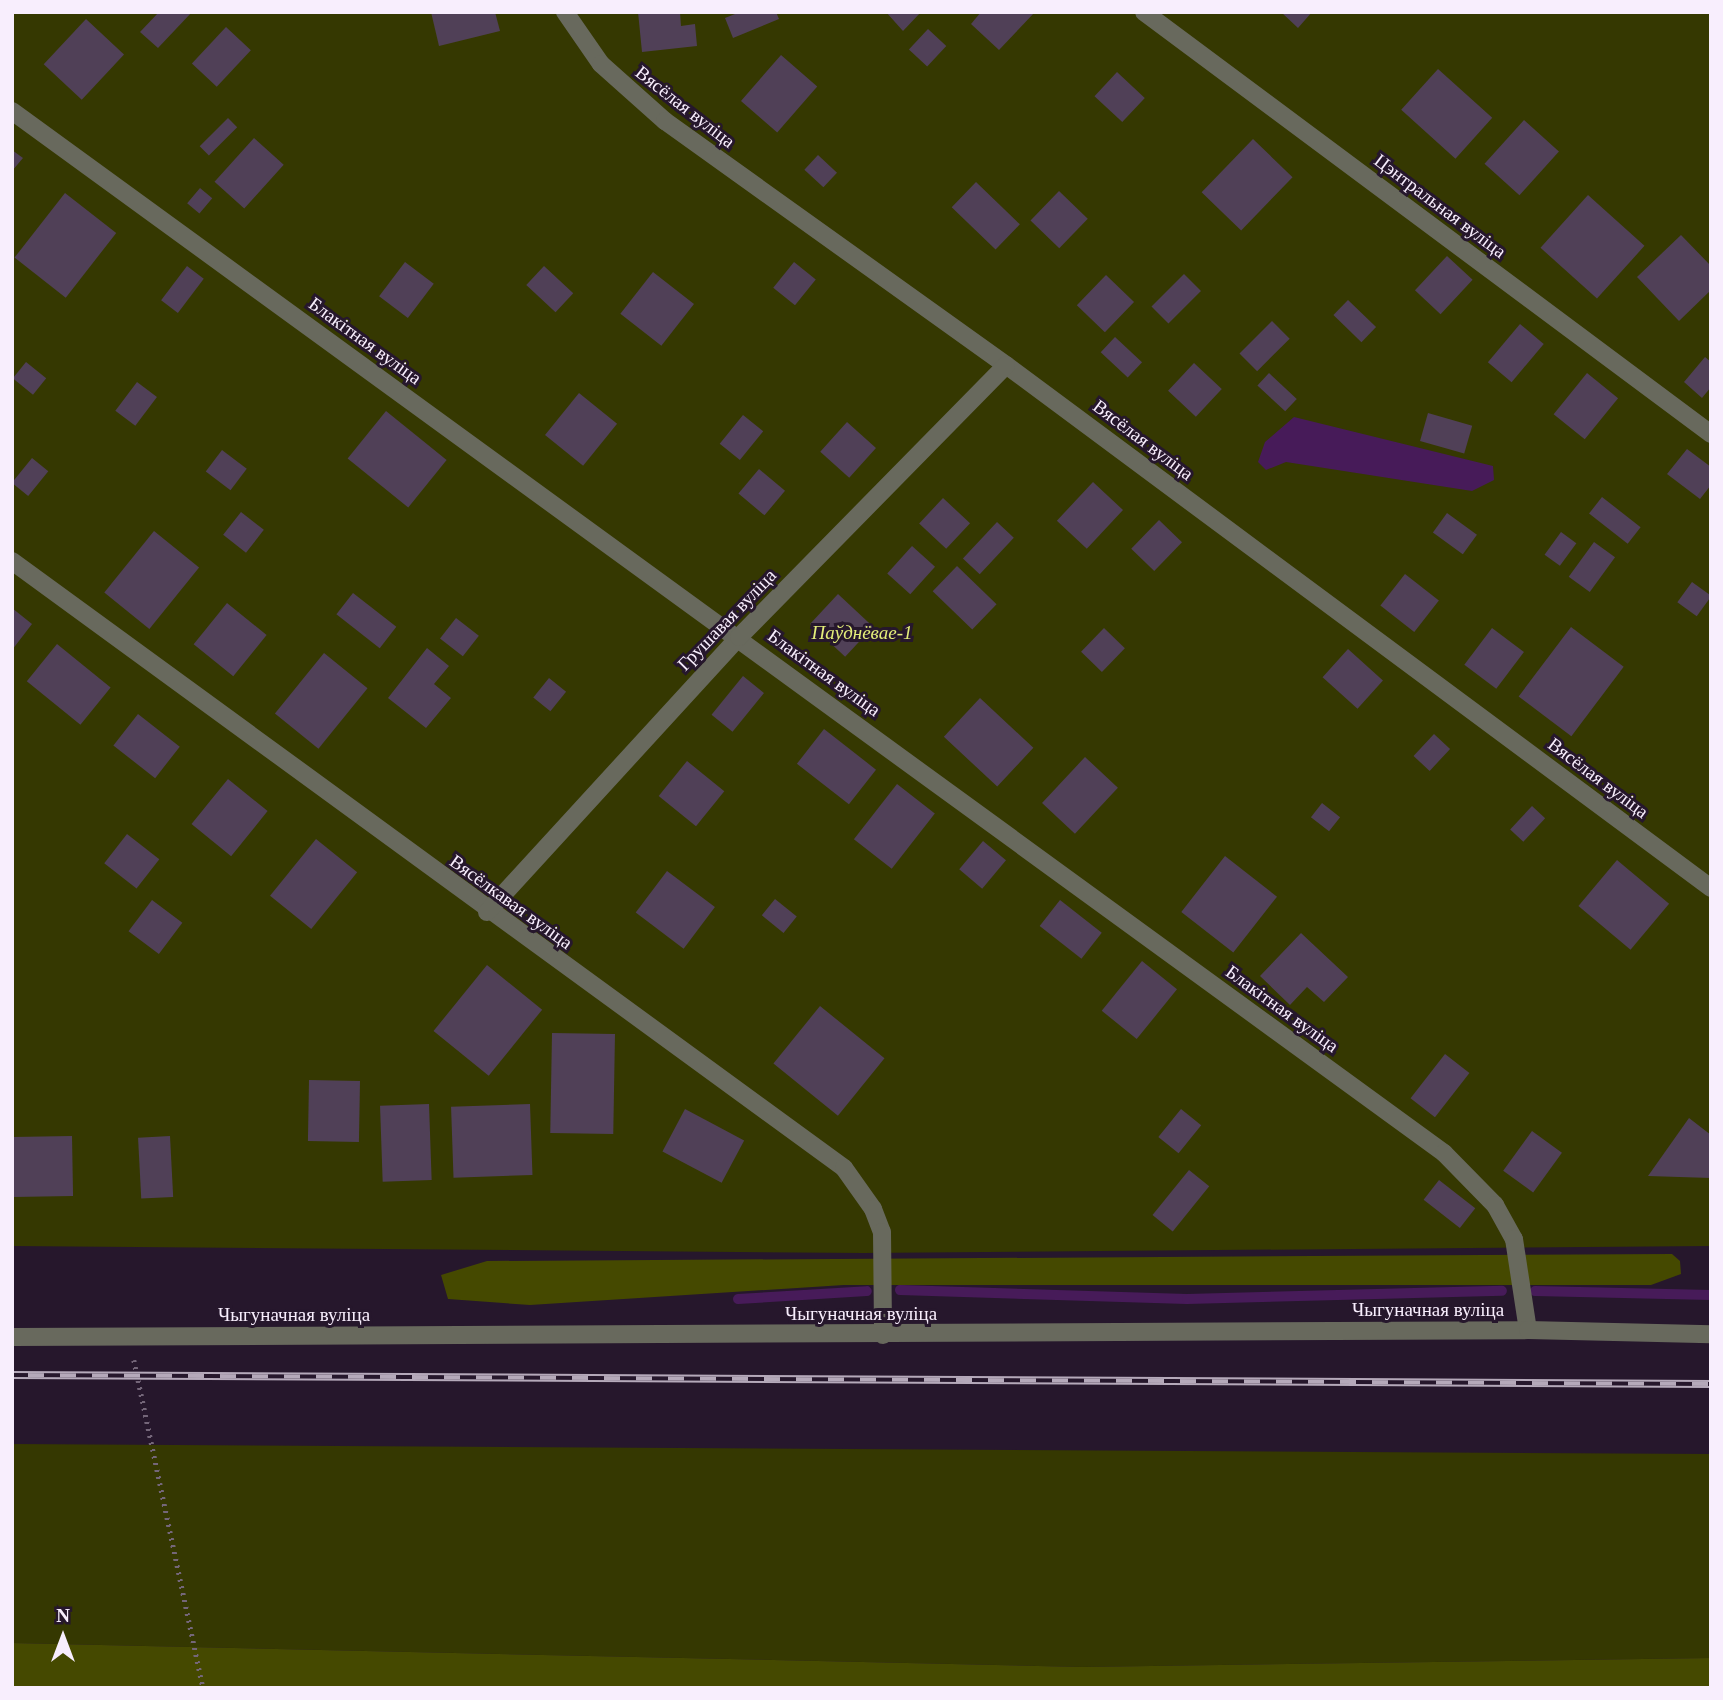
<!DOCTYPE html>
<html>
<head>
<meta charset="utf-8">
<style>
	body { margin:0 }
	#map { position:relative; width:1723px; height:1700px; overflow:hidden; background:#26172c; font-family:"Times New Roman",serif }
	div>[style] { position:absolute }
	.green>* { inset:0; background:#353801 }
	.forest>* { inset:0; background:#454900 }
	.water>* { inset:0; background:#471b59 }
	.stream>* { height:10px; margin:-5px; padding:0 5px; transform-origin:5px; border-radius:5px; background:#471b59 }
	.building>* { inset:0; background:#504057; transform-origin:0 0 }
	.path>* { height:4.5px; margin-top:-2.25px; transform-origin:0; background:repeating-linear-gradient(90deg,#746679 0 2px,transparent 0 7px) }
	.minor>* { height:18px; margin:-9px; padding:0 9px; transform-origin:9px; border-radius:9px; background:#68695d }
	.rail>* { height:8px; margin-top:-4px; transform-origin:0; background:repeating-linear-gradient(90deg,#26172c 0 16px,#b5a9ba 0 32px); box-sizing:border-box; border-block:2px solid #b5a9ba }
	span { translate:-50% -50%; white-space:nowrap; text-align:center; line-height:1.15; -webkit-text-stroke:6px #26172c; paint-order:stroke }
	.street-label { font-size:19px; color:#f8eefd }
	.park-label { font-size:19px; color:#e4ee7a; font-style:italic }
	.frame { position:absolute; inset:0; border:14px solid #f8eefd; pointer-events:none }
	.north { position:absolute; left:28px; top:1602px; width:70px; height:70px; -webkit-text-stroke:5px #26172c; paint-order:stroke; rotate:0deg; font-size:19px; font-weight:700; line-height:28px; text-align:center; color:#f8eefd }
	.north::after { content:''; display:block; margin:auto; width:24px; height:32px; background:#f8eefd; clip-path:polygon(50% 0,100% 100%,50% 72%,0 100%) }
</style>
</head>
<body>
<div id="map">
	<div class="green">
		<div style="clip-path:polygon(12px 12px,1711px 12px,1711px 1246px,863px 1253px,12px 1246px)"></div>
		<div style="clip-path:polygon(12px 1444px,1711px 1454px,1711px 1658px,1082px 1667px,12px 1643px)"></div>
	</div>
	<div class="forest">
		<div style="clip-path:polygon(1672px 1254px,1680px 1261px,1681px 1274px,1651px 1285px,844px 1285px,530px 1305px,448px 1299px,441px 1275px,487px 1261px)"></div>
		<div style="clip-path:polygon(12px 1643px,1082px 1667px,1711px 1658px,1711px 1688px,12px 1688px)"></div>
	</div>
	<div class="water">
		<div style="clip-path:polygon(1294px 417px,1493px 466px,1494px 480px,1472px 491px,1286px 462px,1266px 470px,1258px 462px,1265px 442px)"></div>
	</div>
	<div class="stream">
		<div style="left:900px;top:1290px;width:287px;rotate:1.8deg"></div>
		<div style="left:1187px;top:1299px;width:315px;rotate:-1.5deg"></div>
		<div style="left:1535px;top:1291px;width:176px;rotate:1.3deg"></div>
		<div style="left:738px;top:1299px;width:129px;rotate:-3.5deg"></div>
	</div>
	<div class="building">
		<div style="clip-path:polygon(159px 12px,192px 12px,158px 48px,140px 32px)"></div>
		<div style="clip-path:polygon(431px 12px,495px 12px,500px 31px,439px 46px)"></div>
		<div style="clip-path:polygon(638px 12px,680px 12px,681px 26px,695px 24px,697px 46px,642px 52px)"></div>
		<div style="clip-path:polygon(740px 12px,776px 12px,779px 19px,733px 38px,725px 18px)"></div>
		<div style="clip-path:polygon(886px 12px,921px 12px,903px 31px)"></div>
		<div style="clip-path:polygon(981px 12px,1035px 12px,999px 50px,971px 24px)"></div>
		<div style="clip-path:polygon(1281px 12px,1312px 12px,1298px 28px)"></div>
		<div style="left:86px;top:19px;width:52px;height:62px;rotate:43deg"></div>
		<div style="left:226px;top:27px;width:34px;height:50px;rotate:43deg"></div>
		<div style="left:928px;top:29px;width:25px;height:28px;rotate:43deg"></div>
		<div style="left:781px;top:55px;width:48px;height:61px;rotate:41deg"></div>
		<div style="left:1438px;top:69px;width:73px;height:55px;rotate:42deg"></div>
		<div style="left:1117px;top:72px;width:38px;height:33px;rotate:43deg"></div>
		<div style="left:228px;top:118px;width:13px;height:40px;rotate:45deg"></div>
		<div style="left:1524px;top:120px;width:47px;height:59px;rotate:42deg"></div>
		<div style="left:254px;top:138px;width:40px;height:59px;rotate:42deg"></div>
		<div style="left:1253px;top:139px;width:55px;height:74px;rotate:44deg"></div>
		<div style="clip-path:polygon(12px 150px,23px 158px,12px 171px)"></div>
		<div style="left:818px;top:155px;width:26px;height:20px;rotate:43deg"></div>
		<div style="left:976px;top:182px;width:61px;height:35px;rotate:44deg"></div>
		<div style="left:200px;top:188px;width:16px;height:20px;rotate:40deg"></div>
		<div style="left:1059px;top:191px;width:40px;height:41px;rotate:44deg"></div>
		<div style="left:65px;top:193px;width:65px;height:82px;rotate:38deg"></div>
		<div style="left:1588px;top:195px;width:76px;height:71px;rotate:42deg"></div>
		<div style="clip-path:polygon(1681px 235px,1711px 266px,1711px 290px,1679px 321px,1637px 277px)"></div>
		<div style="left:1447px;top:256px;width:35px;height:47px;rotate:43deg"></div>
		<div style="left:405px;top:262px;width:36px;height:43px;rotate:37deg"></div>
		<div style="left:794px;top:262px;width:28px;height:33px;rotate:39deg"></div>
		<div style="left:187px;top:266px;width:21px;height:43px;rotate:37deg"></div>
		<div style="left:544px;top:266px;width:40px;height:26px;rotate:43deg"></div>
		<div style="left:653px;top:272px;width:52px;height:53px;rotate:38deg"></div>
		<div style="left:1184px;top:274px;width:24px;height:46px;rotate:45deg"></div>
		<div style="left:1106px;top:275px;width:39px;height:42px;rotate:44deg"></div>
		<div style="left:1348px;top:300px;width:39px;height:21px;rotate:44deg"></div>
		<div style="left:1272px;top:321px;width:25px;height:46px;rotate:45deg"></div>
		<div style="left:1520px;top:324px;width:31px;height:50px;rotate:40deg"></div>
		<div style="left:1115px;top:337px;width:37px;height:21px;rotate:43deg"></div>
		<div style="clip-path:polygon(1705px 357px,1711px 362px,1711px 387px,1702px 398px,1684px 382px)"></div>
		<div style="left:26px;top:362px;width:26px;height:21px;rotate:39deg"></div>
		<div style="left:1194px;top:363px;width:38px;height:38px;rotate:43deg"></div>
		<div style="left:1269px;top:373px;width:38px;height:17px;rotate:43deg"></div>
		<div style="left:1587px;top:373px;width:40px;height:53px;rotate:39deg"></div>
		<div style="left:137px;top:382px;width:25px;height:36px;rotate:37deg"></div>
		<div style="left:579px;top:393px;width:49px;height:54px;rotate:39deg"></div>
		<div style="left:386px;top:411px;width:78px;height:61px;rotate:39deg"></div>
		<div style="left:1428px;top:413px;width:46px;height:29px;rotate:16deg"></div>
		<div style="left:743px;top:415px;width:26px;height:37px;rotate:39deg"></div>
		<div style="left:847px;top:422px;width:39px;height:40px;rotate:42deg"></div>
		<div style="clip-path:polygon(1687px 449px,1711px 467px,1711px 485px,1700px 499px,1667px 474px)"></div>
		<div style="left:222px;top:450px;width:31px;height:27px;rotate:37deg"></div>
		<div style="left:32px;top:458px;width:21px;height:32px;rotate:39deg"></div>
		<div style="left:759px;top:469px;width:34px;height:32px;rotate:40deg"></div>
		<div style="left:1093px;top:482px;width:41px;height:53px;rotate:43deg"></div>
		<div style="left:1602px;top:497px;width:49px;height:21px;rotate:38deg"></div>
		<div style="left:943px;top:498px;width:37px;height:35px;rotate:43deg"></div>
		<div style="left:241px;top:512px;width:29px;height:29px;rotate:38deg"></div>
		<div style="left:1447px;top:513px;width:37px;height:24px;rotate:36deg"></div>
		<div style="left:1159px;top:520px;width:32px;height:40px;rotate:44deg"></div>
		<div style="left:997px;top:522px;width:23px;height:50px;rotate:43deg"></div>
		<div style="left:154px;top:531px;width:58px;height:79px;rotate:39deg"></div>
		<div style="left:1561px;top:532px;width:19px;height:28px;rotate:36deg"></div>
		<div style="left:1594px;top:542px;width:26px;height:43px;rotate:36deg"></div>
		<div style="left:912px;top:546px;width:31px;height:37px;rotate:42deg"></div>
		<div style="left:957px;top:566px;width:55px;height:35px;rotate:44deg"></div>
		<div style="left:1405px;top:574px;width:43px;height:40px;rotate:38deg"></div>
		<div style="left:1692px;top:582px;width:24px;height:25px;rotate:36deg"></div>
		<div style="left:353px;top:593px;width:55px;height:27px;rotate:38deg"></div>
		<div style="left:838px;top:594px;width:48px;height:41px;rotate:43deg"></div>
		<div style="left:227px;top:603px;width:51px;height:53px;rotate:39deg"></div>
		<div style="clip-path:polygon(12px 608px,32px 624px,12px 650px)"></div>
		<div style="left:456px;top:618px;width:29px;height:26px;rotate:38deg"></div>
		<div style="left:1571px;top:627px;width:66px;height:87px;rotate:37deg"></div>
		<div style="left:1104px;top:628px;width:29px;height:33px;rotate:44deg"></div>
		<div style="left:1492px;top:628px;width:40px;height:46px;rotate:37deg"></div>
		<div style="left:57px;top:644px;width:69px;height:48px;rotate:39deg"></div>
		<div style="clip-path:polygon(427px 648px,449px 666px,434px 684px,451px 698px,426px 728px,388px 698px)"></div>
		<div style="left:1348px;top:649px;width:47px;height:38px;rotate:42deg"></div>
		<div style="left:324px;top:653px;width:56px;height:78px;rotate:39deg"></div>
		<div style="left:743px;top:676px;width:27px;height:50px;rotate:39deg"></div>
		<div style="left:549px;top:678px;width:22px;height:25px;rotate:39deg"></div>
		<div style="left:980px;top:698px;width:73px;height:53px;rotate:43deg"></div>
		<div style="left:138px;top:714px;width:53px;height:40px;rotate:38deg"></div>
		<div style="left:824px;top:729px;width:66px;height:44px;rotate:38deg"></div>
		<div style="left:1434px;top:734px;width:22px;height:30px;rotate:43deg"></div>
		<div style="left:1085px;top:757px;width:45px;height:63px;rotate:43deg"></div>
		<div style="left:687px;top:761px;width:48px;height:45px;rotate:39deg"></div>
		<div style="left:228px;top:779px;width:51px;height:58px;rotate:39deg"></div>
		<div style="left:897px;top:784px;width:48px;height:70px;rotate:38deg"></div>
		<div style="left:1322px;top:803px;width:23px;height:18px;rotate:38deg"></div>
		<div style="left:1532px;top:806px;width:18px;height:32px;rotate:43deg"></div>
		<div style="left:127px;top:834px;width:41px;height:37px;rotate:38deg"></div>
		<div style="left:316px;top:839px;width:53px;height:73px;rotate:39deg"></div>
		<div style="left:983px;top:841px;width:30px;height:37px;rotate:40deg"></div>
		<div style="left:1225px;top:856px;width:66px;height:71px;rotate:38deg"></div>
		<div style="left:1617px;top:860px;width:68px;height:60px;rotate:40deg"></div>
		<div style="left:667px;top:871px;width:60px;height:52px;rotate:37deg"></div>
		<div style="left:775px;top:899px;width:28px;height:21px;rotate:39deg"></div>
		<div style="left:152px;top:900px;width:38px;height:39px;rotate:37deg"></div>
		<div style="left:1060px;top:900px;width:53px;height:33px;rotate:38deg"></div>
		<div style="clip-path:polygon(1301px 933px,1348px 977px,1324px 1002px,1307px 987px,1290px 1005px,1260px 976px)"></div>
		<div style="left:1142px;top:961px;width:45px;height:64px;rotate:39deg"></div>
		<div style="left:487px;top:965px;width:71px;height:85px;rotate:39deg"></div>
		<div style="left:820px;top:1006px;width:83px;height:74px;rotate:39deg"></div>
		<div style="left:552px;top:1033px;width:63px;height:100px;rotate:1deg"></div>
		<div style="left:1445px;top:1054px;width:31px;height:56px;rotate:38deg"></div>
		<div style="left:309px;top:1080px;width:51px;height:61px;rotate:1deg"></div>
		<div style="left:429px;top:1104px;width:76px;height:49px;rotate:88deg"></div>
		<div style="left:530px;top:1104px;width:71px;height:79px;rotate:88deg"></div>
		<div style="left:685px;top:1109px;width:67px;height:48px;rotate:28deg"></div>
		<div style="left:1181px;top:1109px;width:26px;height:36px;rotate:39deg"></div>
		<div style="clip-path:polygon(1689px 1118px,1711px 1135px,1711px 1178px,1648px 1176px)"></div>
		<div style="left:1532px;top:1131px;width:37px;height:49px;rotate:36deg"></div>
		<div style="left:72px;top:1136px;width:60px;height:60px;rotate:89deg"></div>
		<div style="left:170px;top:1136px;width:61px;height:32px;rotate:87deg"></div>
		<div style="left:1189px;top:1170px;width:26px;height:58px;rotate:39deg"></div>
		<div style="left:1439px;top:1180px;width:46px;height:25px;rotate:38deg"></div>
	</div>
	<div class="path">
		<div style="left:134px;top:1360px;width:335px;rotate:78.1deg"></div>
	</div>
	<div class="minor">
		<div style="left:565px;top:12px;width:63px;rotate:55.3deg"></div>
		<div style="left:601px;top:64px;width:86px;rotate:41.7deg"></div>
		<div style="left:665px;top:121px;width:419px;rotate:35.6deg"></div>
		<div style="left:1006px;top:365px;width:878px;rotate:36.57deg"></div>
		<div style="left:1144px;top:12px;width:707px;rotate:36.66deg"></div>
		<div style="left:12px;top:111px;width:1771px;rotate:36.04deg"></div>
		<div style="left:1444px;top:1153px;width:73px;rotate:45.6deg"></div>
		<div style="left:1495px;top:1205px;width:39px;rotate:61deg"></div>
		<div style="left:1514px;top:1239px;width:92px;rotate:81.3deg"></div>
		<div style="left:12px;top:561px;width:1030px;rotate:36.11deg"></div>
		<div style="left:844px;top:1168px;width:50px;rotate:54.7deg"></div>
		<div style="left:873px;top:1209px;width:25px;rotate:69deg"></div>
		<div style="left:882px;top:1232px;width:103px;rotate:89.4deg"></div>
		<div style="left:487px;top:912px;width:373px;rotate:-47.5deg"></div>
		<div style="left:739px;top:637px;width:381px;rotate:-45.5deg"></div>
		<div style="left:12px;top:1337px;width:1516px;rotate:-0.26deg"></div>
		<div style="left:1528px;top:1330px;width:183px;rotate:1.3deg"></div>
	</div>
	<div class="rail">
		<div style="left:12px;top:1375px;width:1699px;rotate:0.3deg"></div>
	</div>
	<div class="street-label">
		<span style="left:685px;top:107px;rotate:38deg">Вясёлая вуліца</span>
		<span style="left:1440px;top:206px;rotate:37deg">Цэнтральная вуліца</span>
		<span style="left:365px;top:341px;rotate:36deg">Блакітная вуліца</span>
		<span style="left:1143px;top:440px;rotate:37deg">Вясёлая вуліца</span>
		<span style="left:727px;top:620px;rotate:-46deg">Грушавая вуліца</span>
		<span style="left:824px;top:673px;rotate:36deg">Блакітная вуліца</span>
		<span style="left:1598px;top:778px;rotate:37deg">Вясёлая вуліца</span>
		<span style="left:511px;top:902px;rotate:36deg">Вясёлкавая вуліца</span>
		<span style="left:1282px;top:1009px;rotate:36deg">Блакітная вуліца</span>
		<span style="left:1428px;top:1310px">Чыгуначная вуліца</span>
		<span style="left:861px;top:1314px">Чыгуначная вуліца</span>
		<span style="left:294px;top:1315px">Чыгуначная вуліца</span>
	</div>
	<div class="park-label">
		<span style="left:862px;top:633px">Паўднёвае-1</span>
	</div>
	<div class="frame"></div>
	<div class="north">N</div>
</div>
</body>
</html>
